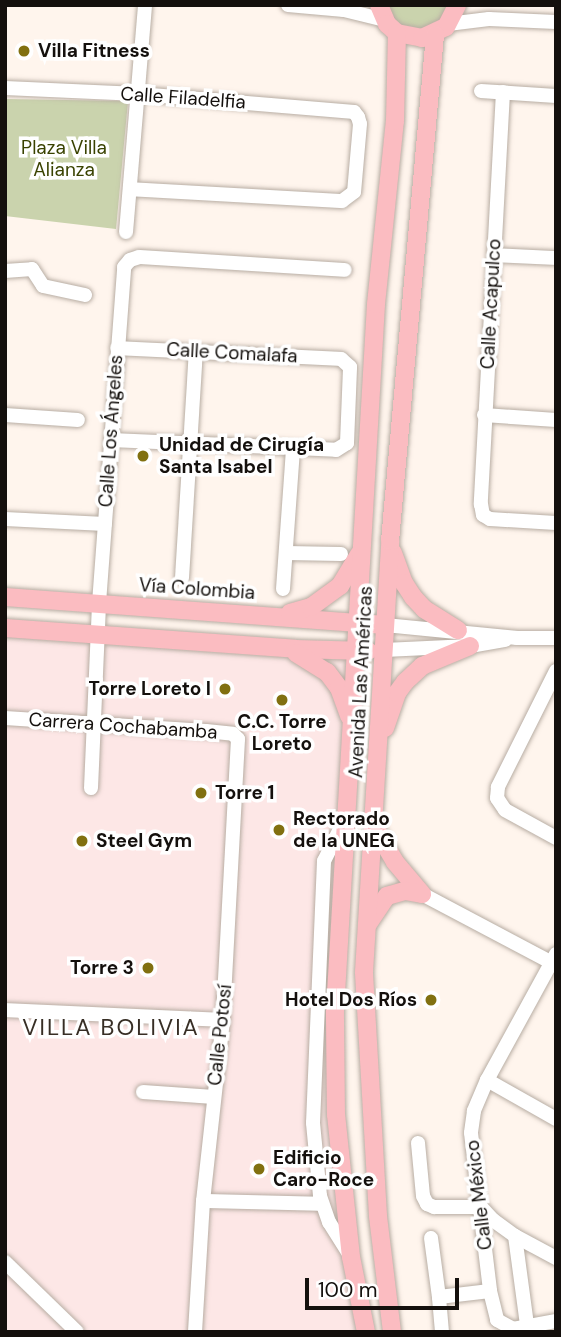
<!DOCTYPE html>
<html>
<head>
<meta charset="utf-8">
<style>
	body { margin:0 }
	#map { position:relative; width:561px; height:1337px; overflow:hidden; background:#fff5ed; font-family:"DM Sans",sans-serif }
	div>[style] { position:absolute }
	.commercial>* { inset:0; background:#fde7e6 }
	.green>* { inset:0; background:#cad3ad }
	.roads { filter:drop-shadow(0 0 2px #b8ada3) drop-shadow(0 0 2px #b8ada3) }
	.minor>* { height:14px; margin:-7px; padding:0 7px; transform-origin:7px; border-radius:7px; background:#fff }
	.major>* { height:18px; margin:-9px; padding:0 9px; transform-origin:9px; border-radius:9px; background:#fbbcc1 }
	.dots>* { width:19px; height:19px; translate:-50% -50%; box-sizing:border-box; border:4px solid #fff; border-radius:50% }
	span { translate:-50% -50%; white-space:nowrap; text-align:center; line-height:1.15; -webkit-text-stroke:7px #fff; paint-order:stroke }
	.poi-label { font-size:19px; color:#14100d; font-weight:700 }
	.left { translate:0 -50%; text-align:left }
	.right { translate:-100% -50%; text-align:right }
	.street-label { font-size:19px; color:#14100d }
	.park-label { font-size:19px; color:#394200 }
	.quarter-label { font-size:23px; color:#372e25; letter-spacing:2px }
	.frame { position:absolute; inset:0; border:7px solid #14100d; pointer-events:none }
	.scale { position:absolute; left:305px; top:1278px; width:154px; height:32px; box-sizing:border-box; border:4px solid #14100d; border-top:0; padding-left:9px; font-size:21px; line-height:24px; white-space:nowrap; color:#14100d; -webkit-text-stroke:5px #fff; paint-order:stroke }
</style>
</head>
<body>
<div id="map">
	<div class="commercial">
		<div style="clip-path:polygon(5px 629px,357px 651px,336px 1115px,366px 1332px,5px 1332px)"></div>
	</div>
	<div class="green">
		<div style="clip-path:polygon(387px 5px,450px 5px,444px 21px,414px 32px,396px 23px)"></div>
		<div style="clip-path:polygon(5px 99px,128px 101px,116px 229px,5px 216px)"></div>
	</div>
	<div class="roads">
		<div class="minor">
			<div style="left:288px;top:5px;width:56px;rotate:5.1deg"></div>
			<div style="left:344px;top:10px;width:42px;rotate:13.7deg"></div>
			<div style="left:448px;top:24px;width:41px;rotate:-7deg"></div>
			<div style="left:489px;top:19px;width:67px;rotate:2.6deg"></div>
			<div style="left:5px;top:88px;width:134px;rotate:2.6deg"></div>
			<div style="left:139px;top:94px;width:216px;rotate:4.8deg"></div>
			<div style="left:354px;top:112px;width:6px;rotate:51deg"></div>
			<div style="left:358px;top:117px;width:7px;rotate:74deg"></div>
			<div style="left:360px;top:124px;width:68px;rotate:95deg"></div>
			<div style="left:354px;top:192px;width:15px;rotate:143deg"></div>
			<div style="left:342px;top:201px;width:212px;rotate:-176.8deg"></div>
			<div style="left:481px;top:91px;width:75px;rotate:3.8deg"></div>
			<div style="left:503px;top:92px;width:413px;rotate:93.1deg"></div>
			<div style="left:481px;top:504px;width:11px;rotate:80deg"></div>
			<div style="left:483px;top:515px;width:8px;rotate:30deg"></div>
			<div style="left:490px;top:519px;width:66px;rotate:3.5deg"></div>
			<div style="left:126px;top:232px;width:228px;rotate:-85.2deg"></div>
			<div style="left:494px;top:255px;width:62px;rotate:2.8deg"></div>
			<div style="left:5px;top:271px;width:27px;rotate:-4deg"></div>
			<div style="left:32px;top:269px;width:20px;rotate:57deg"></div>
			<div style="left:43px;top:286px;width:43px;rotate:12.1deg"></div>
			<div style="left:5px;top:415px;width:73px;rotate:3.9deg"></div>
			<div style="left:484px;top:415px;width:72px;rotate:4deg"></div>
			<div style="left:111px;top:440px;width:225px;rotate:2.5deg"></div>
			<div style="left:336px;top:450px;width:13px;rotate:-32deg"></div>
			<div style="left:347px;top:443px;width:76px;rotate:-87.7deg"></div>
			<div style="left:350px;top:367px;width:12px;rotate:-138deg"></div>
			<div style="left:341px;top:359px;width:224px;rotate:-177.2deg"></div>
			<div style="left:5px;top:519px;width:100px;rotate:2.9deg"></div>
			<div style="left:286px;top:553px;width:55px;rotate:1deg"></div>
			<div style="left:182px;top:578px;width:227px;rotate:-86.5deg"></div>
			<div style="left:283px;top:589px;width:140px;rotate:-85.9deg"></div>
			<div style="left:385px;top:625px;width:133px;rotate:5.6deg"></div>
			<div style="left:517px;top:638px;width:39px"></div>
			<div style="left:384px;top:650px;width:86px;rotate:-2.7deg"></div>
			<div style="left:470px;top:646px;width:36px;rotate:-10deg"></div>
			<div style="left:556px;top:671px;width:130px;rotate:116.6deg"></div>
			<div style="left:498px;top:787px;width:11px;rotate:95deg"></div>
			<div style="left:497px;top:798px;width:14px;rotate:56deg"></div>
			<div style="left:505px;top:810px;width:58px;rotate:28.8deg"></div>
			<div style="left:5px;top:718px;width:201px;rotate:3.7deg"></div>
			<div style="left:206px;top:731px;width:27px;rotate:6deg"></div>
			<div style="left:233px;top:734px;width:7px;rotate:45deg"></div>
			<div style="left:238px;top:739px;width:281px;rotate:93.1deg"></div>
			<div style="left:223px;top:1020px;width:182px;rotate:96.3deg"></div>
			<div style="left:203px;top:1201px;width:131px;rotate:93.5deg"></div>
			<div style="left:91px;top:788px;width:185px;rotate:-87.5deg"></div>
			<div style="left:99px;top:603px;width:337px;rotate:-85.7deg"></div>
			<div style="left:124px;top:267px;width:9px;rotate:-49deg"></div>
			<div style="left:130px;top:260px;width:9px;rotate:-18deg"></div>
			<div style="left:139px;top:257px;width:206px;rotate:3.6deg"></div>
			<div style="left:345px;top:819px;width:47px;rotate:116.6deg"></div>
			<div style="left:324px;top:861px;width:262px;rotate:92.4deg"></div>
			<div style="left:313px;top:1123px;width:73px;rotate:84.5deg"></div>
			<div style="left:320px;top:1196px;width:28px;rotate:71deg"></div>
			<div style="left:329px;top:1222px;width:41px;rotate:57.8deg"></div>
			<div style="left:422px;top:894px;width:152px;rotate:27.9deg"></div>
			<div style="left:556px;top:954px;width:144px;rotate:118.7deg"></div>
			<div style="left:487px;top:1080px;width:34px;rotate:113deg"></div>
			<div style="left:474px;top:1111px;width:22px;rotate:98deg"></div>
			<div style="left:471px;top:1133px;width:159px;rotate:83.1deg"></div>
			<div style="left:490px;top:1291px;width:30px;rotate:76deg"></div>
			<div style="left:497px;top:1320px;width:18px;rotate:29deg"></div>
			<div style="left:513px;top:1329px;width:44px;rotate:-10.5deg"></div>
			<div style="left:5px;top:1010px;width:218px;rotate:2.6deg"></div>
			<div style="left:487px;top:1080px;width:79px;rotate:29.5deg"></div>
			<div style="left:143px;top:1092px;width:71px;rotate:4deg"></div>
			<div style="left:418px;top:1143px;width:53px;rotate:84.6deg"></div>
			<div style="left:423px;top:1196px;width:9px;rotate:63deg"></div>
			<div style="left:427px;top:1204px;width:8px;rotate:23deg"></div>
			<div style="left:434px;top:1207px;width:47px"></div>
			<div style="left:481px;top:1207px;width:18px;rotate:47deg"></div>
			<div style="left:493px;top:1220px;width:27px;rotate:36deg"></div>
			<div style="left:515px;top:1236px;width:47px;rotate:28.2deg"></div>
			<div style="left:203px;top:1201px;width:119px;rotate:1.4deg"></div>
			<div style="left:515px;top:1236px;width:90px;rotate:82.3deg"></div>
			<div style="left:431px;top:1238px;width:60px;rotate:82.3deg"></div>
			<div style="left:5px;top:1262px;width:100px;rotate:44.2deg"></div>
			<div style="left:442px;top:1332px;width:35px;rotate:-95deg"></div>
			<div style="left:439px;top:1297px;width:51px;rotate:-6.7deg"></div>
		</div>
		<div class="major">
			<div style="left:379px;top:5px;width:21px;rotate:67deg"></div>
			<div style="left:387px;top:24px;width:13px;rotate:42deg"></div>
			<div style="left:397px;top:33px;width:25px;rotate:11deg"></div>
			<div style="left:422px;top:38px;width:26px;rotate:-25deg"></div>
			<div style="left:446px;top:27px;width:25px;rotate:-63deg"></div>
			<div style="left:393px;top:553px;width:32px;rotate:70deg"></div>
			<div style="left:404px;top:583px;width:17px;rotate:57deg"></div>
			<div style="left:413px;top:597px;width:16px;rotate:47deg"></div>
			<div style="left:424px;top:609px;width:40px;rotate:32deg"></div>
			<div style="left:5px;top:597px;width:381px;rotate:4.2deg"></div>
			<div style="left:290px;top:613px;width:22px;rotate:-16deg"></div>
			<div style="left:311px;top:607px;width:36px;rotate:-36deg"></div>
			<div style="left:340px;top:586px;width:37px;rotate:-59deg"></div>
			<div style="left:5px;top:628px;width:291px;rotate:4.1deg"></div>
			<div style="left:295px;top:649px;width:73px;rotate:1.6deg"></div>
			<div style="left:296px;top:653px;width:36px;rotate:32deg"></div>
			<div style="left:327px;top:672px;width:20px;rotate:53deg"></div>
			<div style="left:339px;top:688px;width:30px;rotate:70deg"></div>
			<div style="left:385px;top:728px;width:37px;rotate:-71deg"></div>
			<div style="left:397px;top:693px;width:14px;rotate:-54deg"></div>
			<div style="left:405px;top:682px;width:23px;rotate:-43deg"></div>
			<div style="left:422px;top:666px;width:52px;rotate:-22.6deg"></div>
			<div style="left:373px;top:824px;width:44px;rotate:59.9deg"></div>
			<div style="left:395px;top:862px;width:42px;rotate:49.8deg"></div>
			<div style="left:368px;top:924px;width:34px;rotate:-56deg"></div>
			<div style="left:387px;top:896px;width:19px;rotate:-16deg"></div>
			<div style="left:405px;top:891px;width:17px;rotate:10deg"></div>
			<div style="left:366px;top:1332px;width:76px;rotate:-101.3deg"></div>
			<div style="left:351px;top:1257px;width:143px;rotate:-96deg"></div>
			<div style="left:336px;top:1115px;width:104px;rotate:-90.6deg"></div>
			<div style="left:335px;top:1011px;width:708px;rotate:-86.68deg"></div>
			<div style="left:376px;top:304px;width:184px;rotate:-84.1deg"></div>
			<div style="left:395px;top:121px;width:88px;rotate:-88.7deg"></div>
			<div style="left:392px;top:1332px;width:117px;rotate:-96.9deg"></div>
			<div style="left:378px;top:1216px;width:244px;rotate:-93.3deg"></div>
			<div style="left:364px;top:972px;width:432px;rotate:-86.5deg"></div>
			<div style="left:390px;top:541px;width:508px;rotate:-84.92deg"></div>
		</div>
	</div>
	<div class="dots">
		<div style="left:24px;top:51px;background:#817010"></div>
		<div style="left:143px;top:456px;background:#817010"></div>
		<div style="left:225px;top:689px;background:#817010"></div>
		<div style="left:282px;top:700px;background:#817010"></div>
		<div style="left:201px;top:793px;background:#817010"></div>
		<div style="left:279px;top:830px;background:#817010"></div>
		<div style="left:82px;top:841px;background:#817010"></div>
		<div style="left:148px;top:968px;background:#817010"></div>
		<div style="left:431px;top:1000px;background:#817010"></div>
		<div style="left:259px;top:1169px;background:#817010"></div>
	</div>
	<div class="poi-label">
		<span class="left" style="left:38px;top:51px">Villa Fitness</span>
		<span class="left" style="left:159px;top:456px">Unidad de Cirugía<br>Santa Isabel</span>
		<span class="right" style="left:211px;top:689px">Torre Loreto I</span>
		<span style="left:282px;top:733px">C.C. Torre<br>Loreto</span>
		<span class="left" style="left:215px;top:793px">Torre 1</span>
		<span class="left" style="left:293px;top:830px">Rectorado<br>de la UNEG</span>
		<span class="left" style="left:96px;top:841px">Steel Gym</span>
		<span class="right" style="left:134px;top:968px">Torre 3</span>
		<span class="right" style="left:417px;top:1000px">Hotel Dos Ríos</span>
		<span class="left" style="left:273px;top:1169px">Edificio<br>Caro-Roce</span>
	</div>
	<div class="street-label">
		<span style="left:183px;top:98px;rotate:4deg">Calle Filadelfia</span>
		<span style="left:491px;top:304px;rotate:-87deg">Calle Acapulco</span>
		<span style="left:232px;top:353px;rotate:3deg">Calle Comalafa</span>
		<span style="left:111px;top:431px;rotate:-86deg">Calle Los Ángeles</span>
		<span style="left:197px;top:589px;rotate:4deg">Vía Colombia</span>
		<span style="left:361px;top:682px;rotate:-87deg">Avenida Las Américas</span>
		<span style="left:123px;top:726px;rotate:4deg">Carrera Cochabamba</span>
		<span style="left:220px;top:1035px;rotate:-84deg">Calle Potosí</span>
		<span style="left:479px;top:1195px;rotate:-97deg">Calle México</span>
	</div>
	<div class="park-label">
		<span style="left:64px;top:159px">Plaza Villa<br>Alianza</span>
	</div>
	<div class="quarter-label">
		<span style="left:111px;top:1027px">VILLA BOLIVIA</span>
	</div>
	<div class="frame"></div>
	<div class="scale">100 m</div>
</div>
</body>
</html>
